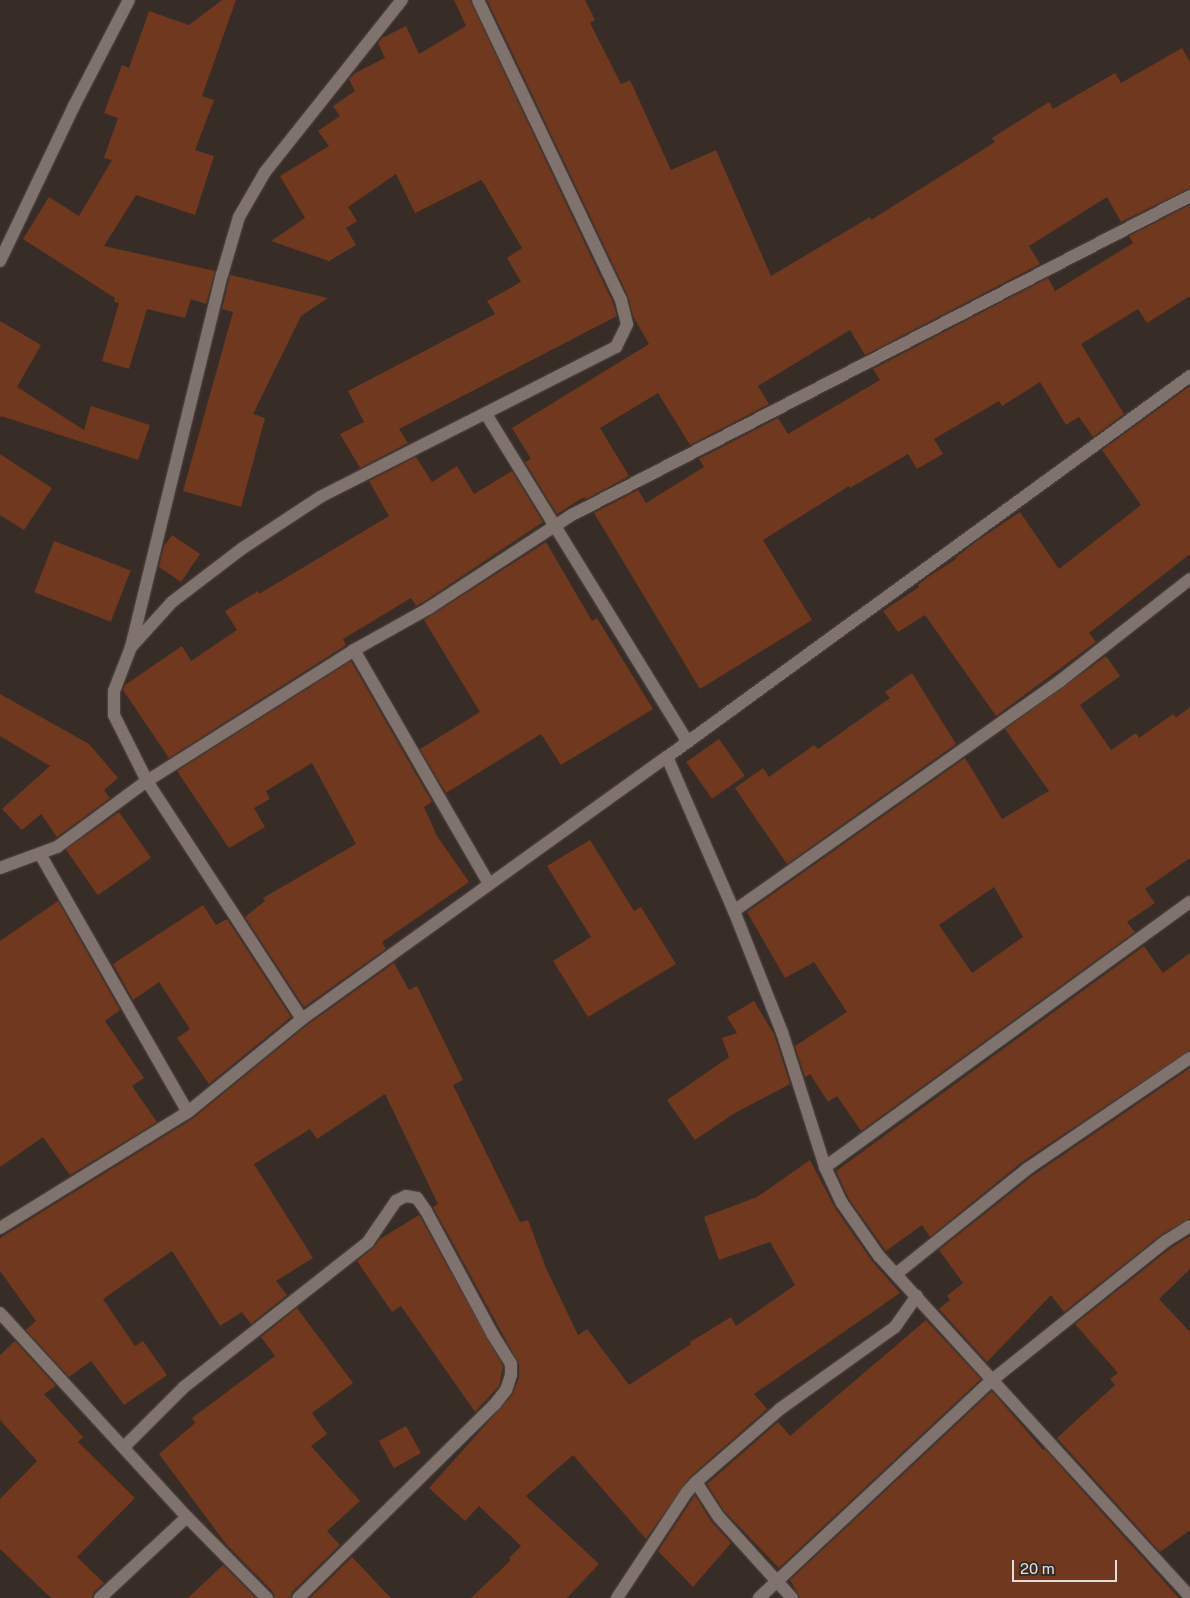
<!DOCTYPE html>
<html>
<head>
<meta charset="utf-8">
<style>
	body { margin:0 }
	#map { position:relative; width:1190px; height:1598px; overflow:hidden; background:#382c27; font-family:"Public Sans",sans-serif }
	div>[style] { position:absolute }
	.building>* { inset:0; background:#70381e; transform-origin:0 0 }
	.roads { filter:drop-shadow(0 0 1px #524845) drop-shadow(0 0 1px #524845) }
	.street>* { height:12px; margin:-6px; padding:0 6px; transform-origin:6px; border-radius:6px; background:#80736d }
	span { translate:-50% -50%; white-space:nowrap; text-align:center; line-height:1.15; -webkit-text-stroke:4px #382c27; paint-order:stroke }
	.scale { position:absolute; left:1012px; top:1560px; width:105px; height:22px; box-sizing:border-box; border:2px solid #e5ddda; border-top:0; padding-left:6px; font-size:15px; line-height:18px; white-space:nowrap; color:#e5ddda; -webkit-text-stroke:4px #382c27; paint-order:stroke }
</style>
</head>
<body>
<div id="map">
	<div class="building">
		<div style="clip-path:polygon(222px 0,236px 0,202px 96px,214px 100px,195px 150px,214px 156px,195px 215px,136px 195px,104px 246px,215px 271px,206px 304px,191px 299px,185px 318px,147px 309px,129px 369px,102px 361px,119px 303px,114px 302px,115px 298px,23px 239px,49px 197px,79px 216px,112px 160px,104px 158px,118px 118px,104px 113px,122px 65px,129px 68px,149px 11px,189px 25px)"></div>
		<div style="clip-path:polygon(454px 0,470px 0,613px 303px,617px 316px,399px 429px,408px 443px,360px 468px,340px 434px,364px 422px,348px 391px,495px 314px,487px 301px,521px 282px,507px 258px,522px 248px,483px 182px,481px 180px,415px 213px,396px 174px,348px 207px,357px 221px,346px 228px,356px 245px,329px 261px,271px 241px,305px 218px,280px 176px,329px 146px,318px 131px,340px 116px,333px 106px,355px 91px,349px 79px,355px 73px,385px 58px,378px 43px,382px 38px,406px 26px,419px 54px,466px 26px)"></div>
		<div style="clip-path:polygon(487px 0,585px 0,595px 20px,590px 23px,621px 84px,630px 80px,671px 170px,716px 150px,771px 276px,870px 217px,871px 220px,995px 142px,992px 138px,1049px 102px,1053px 109px,1115px 73px,1121px 83px,1182px 48px,1190px 62px,1190px 188px,1121px 222px,1107px 197px,1029px 246px,1040px 264px,865px 355px,850px 330px,758px 386px,769px 404px,690px 445px,658px 393px,600px 428px,629px 476px,586px 499px,584px 497px,557px 514px,525px 462px,531px 459px,512px 428px,649px 344px,633px 316px,628px 296px)"></div>
		<div style="clip-path:polygon(1190px 205px,1190px 296px,1147px 323px,1138px 309px,1081px 344px,1124px 414px,1093px 437px,1079px 417px,1066px 425px,1040px 382px,1002px 406px,999px 401px,934px 439px,943px 454px,917px 469px,908px 454px,850px 488px,849px 486px,763px 540px,812px 620px,700px 689px,594px 513px,638px 490px,646px 503px,704px 467px,699px 459px,778px 418px,788px 434px,880px 380px,873px 369px,1048px 278px,1055px 291px,1133px 243px,1129px 236px)"></div>
		<div style="clip-path:polygon(230px 275px,328px 298px,301px 316px,253px 414px,265px 418px,241px 507px,183px 491px,233px 312px,222px 309px)"></div>
		<div style="clip-path:polygon(0 321px,41px 345px,17px 387px,84px 430px,91px 406px,150px 425px,138px 460px,1px 416px,0 418px)"></div>
		<div style="clip-path:polygon(1190px 386px,1190px 554px,1089px 633px,1096px 642px,996px 716px,925px 615px,898px 632px,883px 611px,919px 587px,918px 585px,928px 577px,956px 559px,955px 558px,977px 541px,1020px 512px,1059px 569px,1141px 505px,1102px 450px)"></div>
		<div style="clip-path:polygon(0 454px,52px 488px,24px 530px,0 515px)"></div>
		<div style="clip-path:polygon(416px 457px,432px 482px,457px 466px,474px 494px,512px 471px,543px 522px,425px 601px,416px 606px,411px 598px,343px 639px,346px 645px,169px 758px,123px 690px,125px 685px,182px 646px,191px 661px,237px 630px,225px 611px,258px 591px,259px 594px,389px 516px,369px 481px)"></div>
		<div style="clip-path:polygon(172px 535px,200px 554px,181px 582px,159px 567px,164px 546px)"></div>
		<div style="left:54px;top:541px;width:82px;height:55px;rotate:21deg"></div>
		<div style="clip-path:polygon(546px 542px,592px 621px,597px 618px,653px 709px,561px 765px,541px 734px,446px 793px,420px 749px,480px 712px,424px 620px)"></div>
		<div style="clip-path:polygon(evenodd,1106px 656px,1120px 676px,1080px 705px,1111px 750px,1136px 733px,1139px 738px,1173px 714px,1176px 718px,1190px 707px,1190px 858px,1145px 889px,1155px 903px,1127px 922px,1135px 932px,861px 1131px,837px 1096px,828px 1102px,810px 1074px,805px 1077px,795px 1046px,847px 1012px,814px 962px,785px 978px,747px 912px,965px 758px,1002px 819px,1049px 791px,1005px 729px,1106px 656px,994px 887px,1023px 937px,972px 973px,939px 925px,994px 887px)"></div>
		<div style="clip-path:polygon(351px 661px,432px 802px,424px 807px,437px 836px,469px 882px,382px 942px,386px 949px,304px 1007px,245px 917px,265px 901px,263px 898px,356px 844px,312px 763px,266px 791px,270px 799px,254px 808px,265px 827px,229px 848px,177px 771px)"></div>
		<div style="clip-path:polygon(912px 673px,956px 744px,787px 864px,735px 788px,763px 768px,769px 777px,814px 745px,818px 749px,890px 698px,885px 692px)"></div>
		<div style="clip-path:polygon(0 694px,89px 744px,118px 778px,104px 790px,110px 798px,57px 837px,41px 814px,22px 830px,2px 809px,50px 766px,0 736px)"></div>
		<div style="left:719px;top:739px;width:45px;height:40px;rotate:55deg"></div>
		<div style="left:119px;top:812px;width:56px;height:65px;rotate:55deg"></div>
		<div style="clip-path:polygon(590px 840px,634px 911px,641px 907px,676px 964px,588px 1017px,553px 961px,591px 937px,547px 866px)"></div>
		<div style="clip-path:polygon(58px 901px,120px 1010px,105px 1021px,144px 1078px,132px 1086px,157px 1122px,70px 1175px,43px 1137px,0 1167px,0 941px)"></div>
		<div style="clip-path:polygon(203px 905px,216px 925px,227px 919px,291px 1017px,209px 1084px,177px 1038px,190px 1029px,159px 982px,133px 1000px,113px 964px)"></div>
		<div style="clip-path:polygon(1144px 946px,1163px 973px,1190px 953px,1190px 1050px,1022px 1162px,930px 1237px,922px 1225px,886px 1251px,849px 1199px,836px 1171px)"></div>
		<div style="clip-path:polygon(394px 963px,409px 990px,417px 986px,463px 1080px,453px 1085px,520px 1222px,528px 1220px,546px 1268px,578px 1335px,587px 1329px,629px 1385px,691px 1344px,690px 1342px,731px 1317px,736px 1326px,795px 1285px,770px 1242px,719px 1260px,704px 1217px,757px 1197px,810px 1160px,835px 1208px,872px 1261px,900px 1293px,754px 1394px,767px 1409px,690px 1477px,646px 1539px,573px 1455px,526px 1496px,599px 1564px,567px 1598px,471px 1598px,511px 1560px,509px 1558px,521px 1546px,479px 1506px,465px 1521px,429px 1488px,512px 1395px,519px 1378px,519px 1364px,433px 1207px,438px 1204px,385px 1094px,317px 1139px,310px 1129px,254px 1164px,313px 1258px,276px 1281px,287px 1295px,251px 1324px,242px 1312px,220px 1326px,172px 1251px,103px 1299px,135px 1346px,143px 1341px,167px 1375px,124px 1405px,91px 1361px,69px 1377px,26px 1330px,36px 1321px,0 1271px,0 1238px,192px 1119px,307px 1025px)"></div>
		<div style="clip-path:polygon(754px 1001px,774px 1034px,790px 1084px,733px 1114px,695px 1140px,667px 1100px,729px 1057px,722px 1038px,737px 1033px,727px 1017px)"></div>
		<div style="clip-path:polygon(1190px 1068px,1190px 1218px,1161px 1235px,1064px 1312px,1051px 1295px,987px 1362px,939px 1309px,950px 1300px,947px 1296px,963px 1283px,939px 1250px,1032px 1176px)"></div>
		<div style="clip-path:polygon(419px 1215px,503px 1366px,499px 1386px,475px 1412px,401px 1306px,392px 1312px,357px 1261px,373px 1248px,380px 1239px)"></div>
		<div style="clip-path:polygon(1190px 1236px,1190px 1269px,1159px 1299px,1190px 1332px,1190px 1530px,1160px 1552px,1057px 1438px,1115px 1385px,1110px 1379px,1118px 1373px,1075px 1324px,1171px 1248px)"></div>
		<div style="clip-path:polygon(297px 1308px,353px 1383px,312px 1413px,327px 1434px,311px 1446px,360px 1501px,327px 1531px,340px 1545px,292px 1592px,290px 1598px,275px 1598px,273px 1592px,226px 1544px,159px 1454px,195px 1423px,192px 1418px,275px 1356px,261px 1337px)"></div>
		<div style="clip-path:polygon(926px 1320px,981px 1379px,779px 1568px,724px 1511px,707px 1484px,778px 1422px,790px 1436px)"></div>
		<div style="clip-path:polygon(15px 1341px,56px 1386px,44px 1394px,83px 1437px,78px 1442px,135px 1498px,77px 1557px,104px 1583px,94px 1592px,92px 1598px,51px 1598px,0 1549px,0 1499px,37px 1461px,0 1420px,0 1355px)"></div>
		<div style="clip-path:polygon(992px 1391px,1043px 1450px,1045px 1449px,1179px 1598px,800px 1598px,790px 1580px)"></div>
		<div style="left:406px;top:1426px;width:31px;height:31px;rotate:61deg"></div>
		<div style="clip-path:polygon(695px 1495px,711px 1521px,731px 1543px,693px 1587px,658px 1551px)"></div>
		<div style="clip-path:polygon(352px 1557px,391px 1598px,310px 1598px)"></div>
		<div style="clip-path:polygon(223px 1565px,256px 1598px,188px 1598px)"></div>
	</div>
	<div class="roads">
		<div class="street">
			<div style="left:0;top:261px;width:172px;rotate:-64.5deg"></div>
			<div style="left:74px;top:106px;width:119px;rotate:-62.6deg"></div>
			<div style="left:486px;top:414px;width:385px;rotate:58.4deg"></div>
			<div style="left:133px;top:645px;width:58px;rotate:-47.8deg"></div>
			<div style="left:172px;top:602px;width:89px;rotate:-37.3deg"></div>
			<div style="left:243px;top:548px;width:92px;rotate:-33.5deg"></div>
			<div style="left:320px;top:497px;width:332px;rotate:-26.9deg"></div>
			<div style="left:616px;top:347px;width:25px;rotate:-64deg"></div>
			<div style="left:627px;top:324px;width:25px;rotate:-104deg"></div>
			<div style="left:621px;top:300px;width:332px;rotate:-115.5deg"></div>
			<div style="left:354px;top:650px;width:270px;rotate:60deg"></div>
			<div style="left:667px;top:757px;width:168px;rotate:66.5deg"></div>
			<div style="left:734px;top:911px;width:130px;rotate:68.4deg"></div>
			<div style="left:782px;top:1032px;width:142px;rotate:72.3deg"></div>
			<div style="left:825px;top:1167px;width:40px;rotate:65deg"></div>
			<div style="left:842px;top:1203px;width:65px;rotate:55.1deg"></div>
			<div style="left:879px;top:1256px;width:461px;rotate:47.6deg"></div>
			<div style="left:40px;top:854px;width:297px;rotate:60.2deg"></div>
			<div style="left:0;top:868px;width:61px;rotate:-20.2deg"></div>
			<div style="left:57px;top:847px;width:112px;rotate:-36.3deg"></div>
			<div style="left:147px;top:781px;width:245px;rotate:-32.3deg"></div>
			<div style="left:354px;top:650px;width:86px;rotate:-29.2deg"></div>
			<div style="left:429px;top:608px;width:168px;rotate:-33.1deg"></div>
			<div style="left:570px;top:516px;width:698px;rotate:-27.3deg"></div>
			<div style="left:734px;top:911px;width:399px;rotate:-35.2deg"></div>
			<div style="left:1060px;top:681px;width:165px;rotate:-38.1deg"></div>
			<div style="left:302px;top:1019px;width:284px;rotate:-123.1deg"></div>
			<div style="left:147px;top:781px;width:74px;rotate:-116.6deg"></div>
			<div style="left:114px;top:715px;width:24px;rotate:-90deg"></div>
			<div style="left:114px;top:691px;width:47px;rotate:-68.9deg"></div>
			<div style="left:131px;top:647px;width:383px;rotate:-76.3deg"></div>
			<div style="left:222px;top:275px;width:60px;rotate:-73.7deg"></div>
			<div style="left:239px;top:217px;width:52px;rotate:-60deg"></div>
			<div style="left:265px;top:172px;width:220px;rotate:-51.5deg"></div>
			<div style="left:825px;top:1167px;width:451px;rotate:-36deg"></div>
			<div style="left:0;top:1228px;width:221px;rotate:-31.7deg"></div>
			<div style="left:188px;top:1112px;width:147px;rotate:-39.2deg"></div>
			<div style="left:302px;top:1019px;width:449px;rotate:-35.7deg"></div>
			<div style="left:667px;top:757px;width:647px;rotate:-36.07deg"></div>
			<div style="left:896px;top:1274px;width:168px;rotate:-38.7deg"></div>
			<div style="left:1027px;top:1169px;width:197px;rotate:-34.3deg"></div>
			<div style="left:0;top:1313px;width:277px;rotate:47.5deg"></div>
			<div style="left:187px;top:1517px;width:114px;rotate:45.4deg"></div>
			<div style="left:124px;top:1447px;width:85px;rotate:-45deg"></div>
			<div style="left:184px;top:1387px;width:234px;rotate:-38.2deg"></div>
			<div style="left:368px;top:1242px;width:50px;rotate:-55.7deg"></div>
			<div style="left:396px;top:1201px;width:11px;rotate:-27deg"></div>
			<div style="left:406px;top:1196px;width:11px;rotate:10deg"></div>
			<div style="left:417px;top:1198px;width:16px;rotate:55deg"></div>
			<div style="left:426px;top:1211px;width:141px;rotate:61.6deg"></div>
			<div style="left:493px;top:1335px;width:34px;rotate:58deg"></div>
			<div style="left:511px;top:1364px;width:11px;rotate:90deg"></div>
			<div style="left:511px;top:1375px;width:16px;rotate:108deg"></div>
			<div style="left:506px;top:1390px;width:18px;rotate:128deg"></div>
			<div style="left:495px;top:1404px;width:276px;rotate:135.4deg"></div>
			<div style="left:100px;top:1598px;width:119px;rotate:-43deg"></div>
			<div style="left:617px;top:1598px;width:127px;rotate:-56.6deg"></div>
			<div style="left:687px;top:1492px;width:13px;rotate:-48deg"></div>
			<div style="left:759px;top:1598px;width:318px;rotate:-43.1deg"></div>
			<div style="left:991px;top:1381px;width:224px;rotate:-38.7deg"></div>
			<div style="left:1166px;top:1241px;width:28px;rotate:-32deg"></div>
			<div style="left:792px;top:1598px;width:110px;rotate:-132.1deg"></div>
			<div style="left:718px;top:1516px;width:40px;rotate:-122.9deg"></div>
			<div style="left:696px;top:1482px;width:111px;rotate:-41deg"></div>
			<div style="left:780px;top:1409px;width:141px;rotate:-35.5deg"></div>
			<div style="left:895px;top:1327px;width:38px;rotate:-55deg"></div>
		</div>
	</div>
	<div class="scale">20 m</div>
</div>
</body>
</html>
